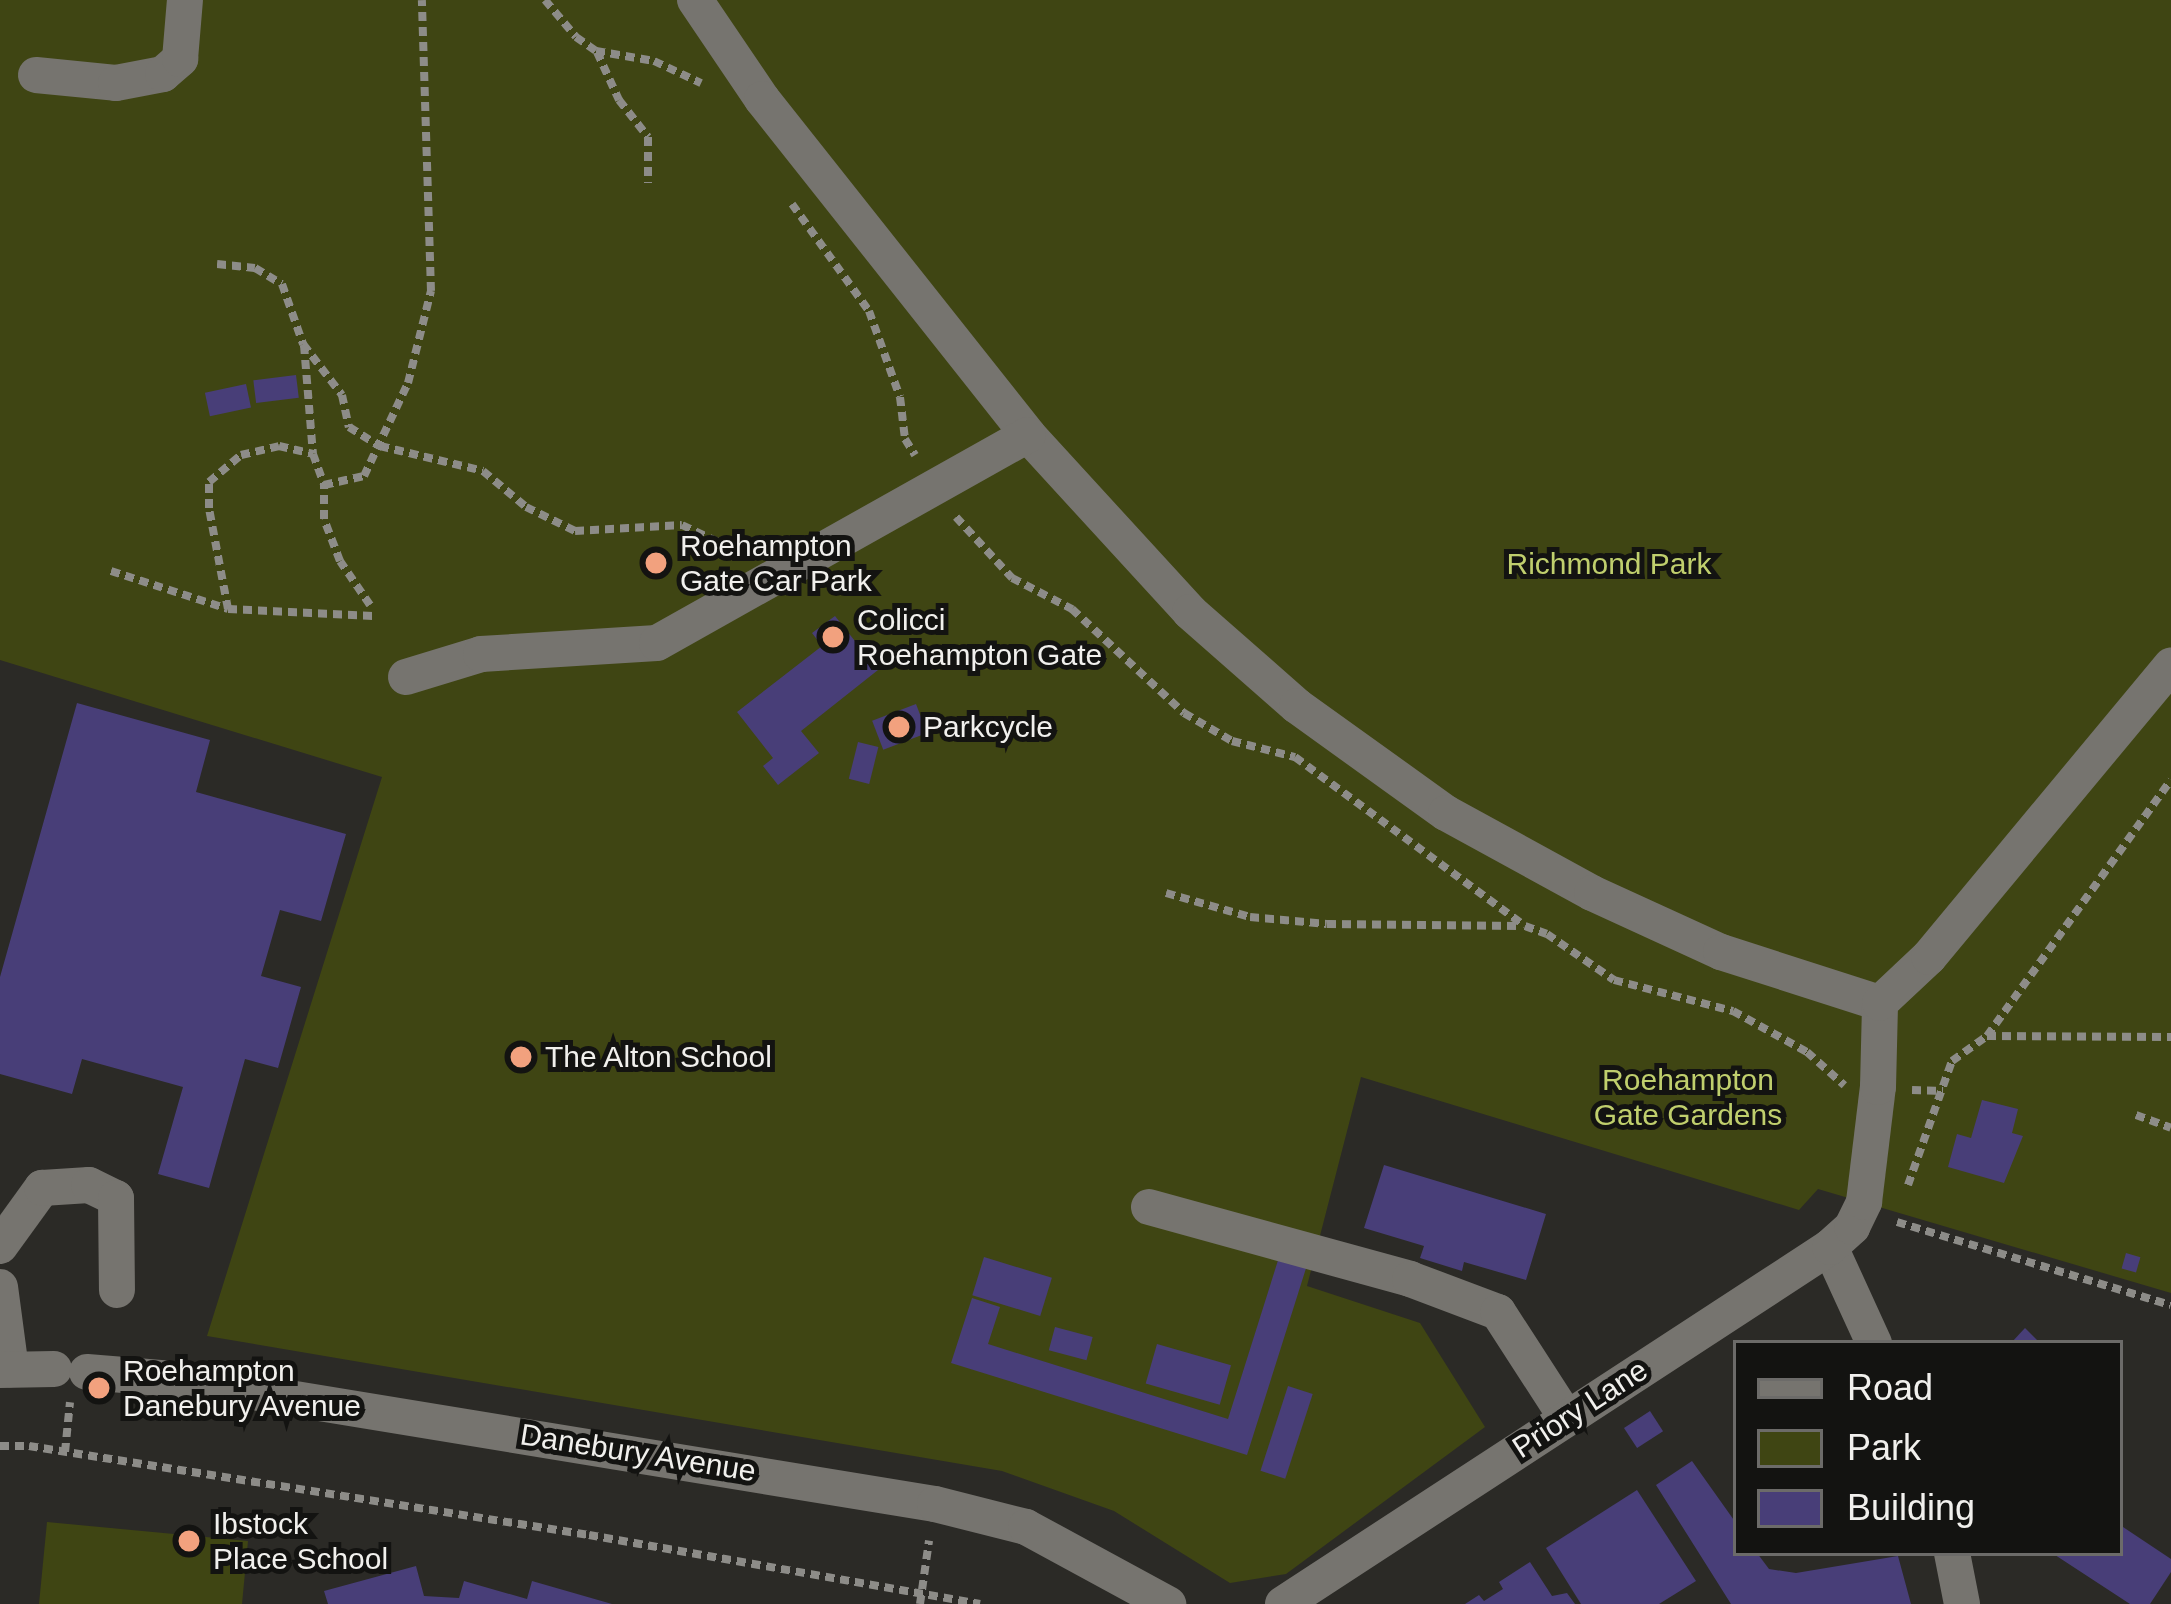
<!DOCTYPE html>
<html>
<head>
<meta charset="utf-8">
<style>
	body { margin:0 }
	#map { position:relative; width:2171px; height:1604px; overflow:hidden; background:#2b2a26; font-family:Helvetica,sans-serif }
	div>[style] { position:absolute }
	.green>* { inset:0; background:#3f4513 }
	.building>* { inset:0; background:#483e78; transform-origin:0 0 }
	.path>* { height:8px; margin-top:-4px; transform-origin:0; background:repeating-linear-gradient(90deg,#8d8c88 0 9px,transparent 0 15px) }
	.minor>* { height:36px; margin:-18px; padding:0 18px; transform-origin:18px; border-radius:18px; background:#76746f }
	.dots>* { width:33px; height:33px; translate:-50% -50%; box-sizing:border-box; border:6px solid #131311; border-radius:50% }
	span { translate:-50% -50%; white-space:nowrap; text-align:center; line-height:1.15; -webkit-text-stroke:10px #131311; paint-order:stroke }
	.poi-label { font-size:30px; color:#f1f0ed }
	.left { translate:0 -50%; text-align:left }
	.park-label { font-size:30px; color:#c0cf6d }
	.street-label { font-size:30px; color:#f1f0ed }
	.legend { position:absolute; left:1733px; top:1340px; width:390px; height:216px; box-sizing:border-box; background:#131311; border:3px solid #6c6b69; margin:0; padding:15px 21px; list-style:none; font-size:36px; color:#f1f0ed }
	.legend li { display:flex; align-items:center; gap:24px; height:60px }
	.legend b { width:60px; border:3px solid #6c6b69 }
</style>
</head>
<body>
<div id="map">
	<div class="green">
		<div style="clip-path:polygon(0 0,2171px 0,2171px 1293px,1818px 1189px,1799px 1210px,1361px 1077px,1307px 1286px,1420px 1323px,1485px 1427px,1286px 1574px,1230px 1583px,1114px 1511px,1002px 1471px,207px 1336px,382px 777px,0 660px)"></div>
		<div style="clip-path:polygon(47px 1522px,248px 1541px,242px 1604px,39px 1604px)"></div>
	</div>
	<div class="building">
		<div style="left:296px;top:375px;width:23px;height:43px;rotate:83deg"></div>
		<div style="left:246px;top:384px;width:24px;height:42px;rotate:78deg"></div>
		<div style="clip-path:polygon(835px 616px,878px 670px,801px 731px,819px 753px,778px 785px,763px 766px,773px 758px,737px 712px,822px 646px,812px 633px)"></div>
		<div style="clip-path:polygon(77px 703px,210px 740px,196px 792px,346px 834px,321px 921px,280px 910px,261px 976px,301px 987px,278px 1068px,245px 1059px,209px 1188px,158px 1174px,183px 1087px,82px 1059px,72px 1094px,0 1074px,0 977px)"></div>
		<div style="left:916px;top:704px;width:31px;height:47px;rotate:69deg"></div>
		<div style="left:858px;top:742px;width:21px;height:38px;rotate:14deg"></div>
		<div style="clip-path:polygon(1982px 1100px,2018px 1109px,2012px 1133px,2023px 1136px,2004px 1183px,1948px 1167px,1957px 1134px,1971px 1138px)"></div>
		<div style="clip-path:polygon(1384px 1165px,1546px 1214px,1526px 1280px,1464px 1262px,1462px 1271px,1420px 1258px,1424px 1246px,1364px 1228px)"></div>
		<div style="left:2126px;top:1253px;width:15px;height:16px;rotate:16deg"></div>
		<div style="clip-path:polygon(1280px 1254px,1308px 1262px,1247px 1455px,951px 1363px,972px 1298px,1000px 1307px,988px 1344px,1228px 1419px)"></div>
		<div style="left:984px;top:1257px;width:71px;height:40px;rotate:17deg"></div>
		<div style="left:1055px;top:1327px;width:39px;height:24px;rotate:15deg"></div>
		<div style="clip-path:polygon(2025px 1328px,2040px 1343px,2011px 1343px)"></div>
		<div style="left:1157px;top:1344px;width:77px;height:41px;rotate:16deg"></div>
		<div style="left:1288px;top:1386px;width:26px;height:89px;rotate:18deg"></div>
		<div style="left:1650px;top:1411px;width:24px;height:31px;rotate:57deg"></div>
		<div style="clip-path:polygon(1692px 1461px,1736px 1523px,1736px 1553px,1757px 1553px,1769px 1569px,1796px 1573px,1898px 1556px,1911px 1604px,1731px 1604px,1656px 1485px)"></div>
		<div style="clip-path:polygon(1637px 1490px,1696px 1581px,1659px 1604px,1581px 1604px,1546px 1548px)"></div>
		<div style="clip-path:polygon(2120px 1525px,2171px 1559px,2171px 1572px,2150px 1604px,2130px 1604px,2052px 1553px,2120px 1553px)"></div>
		<div style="clip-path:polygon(1530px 1562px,1552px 1596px,1567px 1593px,1575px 1604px,1465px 1604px,1479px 1595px,1484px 1601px,1503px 1589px,1499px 1582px)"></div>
		<div style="clip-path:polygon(416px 1566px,424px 1596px,459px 1598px,464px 1581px,527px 1599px,532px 1581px,612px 1604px,328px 1604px,324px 1591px)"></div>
	</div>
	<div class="path">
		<div style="left:545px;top:0;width:48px;rotate:50deg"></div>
		<div style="left:576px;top:37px;width:24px;rotate:35deg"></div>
		<div style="left:596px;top:51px;width:59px;rotate:9.8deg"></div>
		<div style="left:654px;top:61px;width:52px;rotate:25.1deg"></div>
		<div style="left:597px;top:52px;width:53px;rotate:65.4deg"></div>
		<div style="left:619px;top:100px;width:47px;rotate:51.9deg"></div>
		<div style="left:648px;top:137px;width:46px;rotate:90deg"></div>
		<div style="left:792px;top:204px;width:132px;rotate:54.3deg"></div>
		<div style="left:869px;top:311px;width:91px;rotate:70.2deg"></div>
		<div style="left:900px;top:397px;width:42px;rotate:83.2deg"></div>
		<div style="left:905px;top:439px;width:19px;rotate:58deg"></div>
		<div style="left:217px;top:264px;width:38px;rotate:6deg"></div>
		<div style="left:255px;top:268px;width:31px;rotate:31deg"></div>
		<div style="left:282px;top:284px;width:64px;rotate:70.7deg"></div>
		<div style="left:303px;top:344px;width:64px;rotate:52.6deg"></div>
		<div style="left:342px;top:395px;width:33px;rotate:78deg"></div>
		<div style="left:349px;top:427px;width:36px;rotate:32deg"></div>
		<div style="left:380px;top:446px;width:106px;rotate:13.6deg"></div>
		<div style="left:483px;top:471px;width:56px;rotate:39.9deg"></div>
		<div style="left:526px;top:507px;width:55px;rotate:26.1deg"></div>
		<div style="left:575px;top:531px;width:107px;rotate:-3.2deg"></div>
		<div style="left:682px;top:525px;width:68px;rotate:25.1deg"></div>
		<div style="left:304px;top:345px;width:109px;rotate:85.3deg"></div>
		<div style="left:313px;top:454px;width:33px;rotate:70deg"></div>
		<div style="left:956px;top:517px;width:83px;rotate:47.4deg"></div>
		<div style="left:1012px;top:578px;width:68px;rotate:27.3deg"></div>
		<div style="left:1072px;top:609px;width:153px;rotate:42.9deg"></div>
		<div style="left:1184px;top:713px;width:56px;rotate:30.3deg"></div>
		<div style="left:1232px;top:741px;width:65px;rotate:14.3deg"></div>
		<div style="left:1295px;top:757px;width:285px;rotate:36.3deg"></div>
		<div style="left:1525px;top:926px;width:23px;rotate:20deg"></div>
		<div style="left:1547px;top:934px;width:81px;rotate:34.5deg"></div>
		<div style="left:1614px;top:980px;width:123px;rotate:14.6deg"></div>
		<div style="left:1733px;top:1011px;width:85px;rotate:29deg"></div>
		<div style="left:1807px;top:1052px;width:50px;rotate:41.7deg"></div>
		<div style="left:111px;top:571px;width:123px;rotate:18deg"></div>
		<div style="left:228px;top:609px;width:145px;rotate:2.8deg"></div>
		<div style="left:370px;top:605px;width:53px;rotate:-124.3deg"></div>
		<div style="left:340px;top:561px;width:45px;rotate:-110.9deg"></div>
		<div style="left:324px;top:519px;width:34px;rotate:-90deg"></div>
		<div style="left:324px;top:485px;width:41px;rotate:-12.7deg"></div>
		<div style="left:364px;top:476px;width:103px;rotate:-64.7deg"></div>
		<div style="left:408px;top:383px;width:95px;rotate:-76deg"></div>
		<div style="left:431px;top:291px;width:291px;rotate:-91.8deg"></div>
		<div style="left:228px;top:609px;width:103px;rotate:-100.7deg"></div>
		<div style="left:209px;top:508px;width:26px;rotate:-90deg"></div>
		<div style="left:209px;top:482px;width:42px;rotate:-40.2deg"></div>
		<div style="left:241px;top:455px;width:39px;rotate:-13deg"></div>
		<div style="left:279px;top:446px;width:35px;rotate:13deg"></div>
		<div style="left:1166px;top:893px;width:87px;rotate:15.9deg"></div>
		<div style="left:1250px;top:917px;width:77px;rotate:5.2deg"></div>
		<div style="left:1327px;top:924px;width:193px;rotate:0.6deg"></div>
		<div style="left:1987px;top:1036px;width:315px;rotate:-54.3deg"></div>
		<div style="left:1912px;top:1090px;width:31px;rotate:2deg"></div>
		<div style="left:2136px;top:1115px;width:37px;rotate:20deg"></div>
		<div style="left:1908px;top:1185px;width:132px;rotate:-70.5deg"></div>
		<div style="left:1952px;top:1061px;width:43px;rotate:-35.5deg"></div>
		<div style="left:1987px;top:1036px;width:184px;rotate:0.3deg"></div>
		<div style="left:1897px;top:1222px;width:286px;rotate:16.9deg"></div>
		<div style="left:0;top:1446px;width:29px"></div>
		<div style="left:29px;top:1446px;width:567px;rotate:9.03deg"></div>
		<div style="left:589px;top:1535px;width:397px;rotate:10deg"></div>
		<div style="left:65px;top:1452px;width:50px;rotate:-84.3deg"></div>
		<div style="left:920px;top:1604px;width:64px;rotate:-81.9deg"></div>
	</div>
	<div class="minor">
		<div style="left:695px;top:0;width:120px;rotate:55.9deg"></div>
		<div style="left:762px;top:99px;width:429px;rotate:51.6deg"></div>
		<div style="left:1028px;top:435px;width:240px;rotate:47.5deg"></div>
		<div style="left:1190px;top:612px;width:142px;rotate:41.3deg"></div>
		<div style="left:1297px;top:706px;width:183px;rotate:35.7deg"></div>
		<div style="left:1446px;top:813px;width:166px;rotate:28.7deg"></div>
		<div style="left:1592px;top:893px;width:142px;rotate:24.6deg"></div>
		<div style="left:1721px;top:952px;width:167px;rotate:17.8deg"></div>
		<div style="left:36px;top:75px;width:80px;rotate:5.7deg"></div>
		<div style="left:116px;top:83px;width:48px;rotate:-10.8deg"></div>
		<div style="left:163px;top:74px;width:23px;rotate:-41deg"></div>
		<div style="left:180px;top:59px;width:59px;rotate:-85.2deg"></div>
		<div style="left:406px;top:677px;width:78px;rotate:-17deg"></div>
		<div style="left:481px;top:654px;width:176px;rotate:-3.6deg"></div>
		<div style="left:657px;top:643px;width:425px;rotate:-29.3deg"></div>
		<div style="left:1149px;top:1207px;width:271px;rotate:15.4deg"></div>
		<div style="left:1410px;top:1279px;width:94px;rotate:20.6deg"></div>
		<div style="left:1498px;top:1312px;width:125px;rotate:57.1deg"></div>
		<div style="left:0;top:1246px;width:72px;rotate:-54.1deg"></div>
		<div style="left:42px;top:1188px;width:47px;rotate:-3.7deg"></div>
		<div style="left:89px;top:1185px;width:30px;rotate:26deg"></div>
		<div style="left:116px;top:1198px;width:92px;rotate:89.4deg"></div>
		<div style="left:1830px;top:1247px;width:106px;rotate:65.4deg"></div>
		<div style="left:0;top:1287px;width:83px;rotate:82.4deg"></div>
		<div style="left:0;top:1370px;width:54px;rotate:-1.1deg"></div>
		<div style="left:87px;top:1372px;width:86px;rotate:4.7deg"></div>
		<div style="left:173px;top:1379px;width:772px;rotate:9.32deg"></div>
		<div style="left:935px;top:1504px;width:94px;rotate:14.2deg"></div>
		<div style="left:1026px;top:1527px;width:162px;rotate:28.5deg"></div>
		<div style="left:1952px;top:1553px;width:52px;rotate:78.9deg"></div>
		<div style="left:1283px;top:1604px;width:653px;rotate:-33.13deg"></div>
		<div style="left:1830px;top:1247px;width:30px;rotate:-42deg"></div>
		<div style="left:1852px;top:1227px;width:28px;rotate:-64deg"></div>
		<div style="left:1864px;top:1202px;width:116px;rotate:-83.1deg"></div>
		<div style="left:1878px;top:1087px;width:84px;rotate:-88.6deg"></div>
		<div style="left:1880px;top:1003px;width:67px;rotate:-43.2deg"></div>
		<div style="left:1929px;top:957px;width:379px;rotate:-50.3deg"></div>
	</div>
	<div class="dots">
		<div style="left:656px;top:563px;background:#f2a17e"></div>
		<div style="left:833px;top:637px;background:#f2a17e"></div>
		<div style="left:899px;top:727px;background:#f2a17e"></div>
		<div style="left:521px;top:1057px;background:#f2a17e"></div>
		<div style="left:99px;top:1388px;background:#f2a17e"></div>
		<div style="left:189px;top:1541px;background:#f2a17e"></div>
	</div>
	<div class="poi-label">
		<span class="left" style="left:680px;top:563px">Roehampton<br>Gate Car Park</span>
		<span class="left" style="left:857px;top:637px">Colicci<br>Roehampton Gate</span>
		<span class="left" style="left:923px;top:727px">Parkcycle</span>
		<span class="left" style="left:545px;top:1057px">The Alton School</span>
		<span class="left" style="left:123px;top:1388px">Roehampton<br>Danebury Avenue</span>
		<span class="left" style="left:213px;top:1541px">Ibstock<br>Place School</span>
	</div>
	<div class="park-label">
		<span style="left:1609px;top:564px">Richmond Park</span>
		<span style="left:1688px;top:1097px">Roehampton<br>Gate Gardens</span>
	</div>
	<div class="street-label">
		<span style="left:1580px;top:1409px;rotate:-33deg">Priory Lane</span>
		<span style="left:638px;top:1453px;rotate:9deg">Danebury Avenue</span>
	</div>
	<ul class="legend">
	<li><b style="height:15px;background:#76746f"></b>Road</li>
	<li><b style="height:33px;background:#3f4513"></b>Park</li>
	<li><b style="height:33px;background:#483e78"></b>Building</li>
	</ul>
</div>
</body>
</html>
